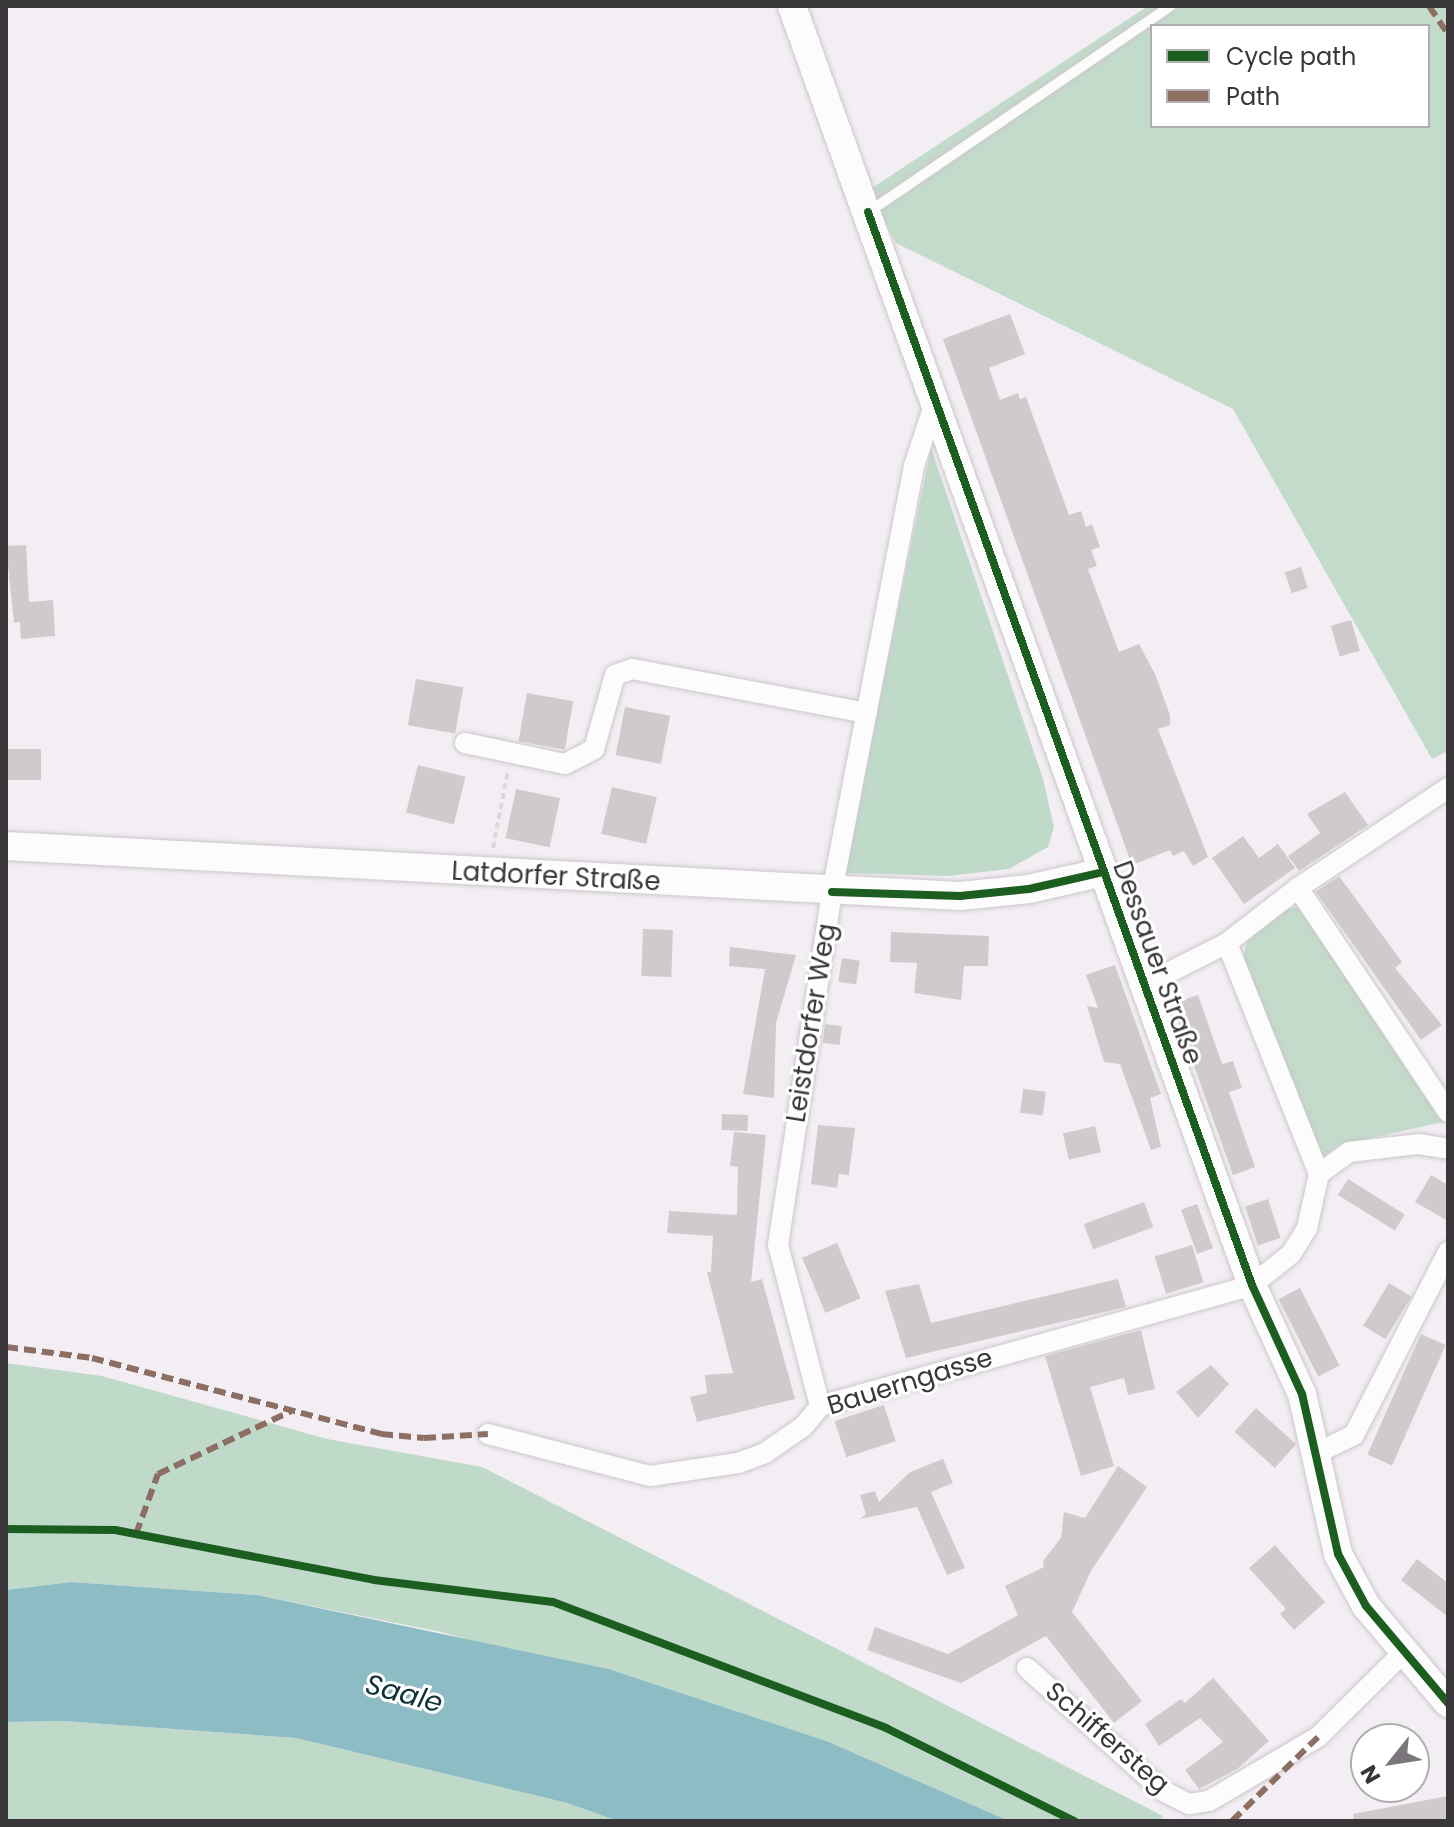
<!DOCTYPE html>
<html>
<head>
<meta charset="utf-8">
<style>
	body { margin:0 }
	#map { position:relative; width:1454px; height:1827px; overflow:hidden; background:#f3eef4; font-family:Poppins,sans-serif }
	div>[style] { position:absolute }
	.green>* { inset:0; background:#c3dbcb }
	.forest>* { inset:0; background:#c0daca }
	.water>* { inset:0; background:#8dbcc4 }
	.building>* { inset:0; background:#cfcbcc; transform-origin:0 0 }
	.path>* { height:4px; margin-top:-2px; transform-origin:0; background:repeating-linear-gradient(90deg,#dad9da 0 6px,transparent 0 10px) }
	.roads { filter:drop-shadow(0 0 2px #cbc7cb) drop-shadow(0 0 2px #cbc7cb) }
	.lane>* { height:10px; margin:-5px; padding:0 5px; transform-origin:5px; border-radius:5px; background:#fdfcfd }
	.street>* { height:20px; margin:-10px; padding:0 10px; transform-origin:10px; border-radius:10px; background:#fdfcfd }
	.secondary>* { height:28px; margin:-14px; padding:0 14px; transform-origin:14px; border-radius:14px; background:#fdfcfd }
	.quiet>* { height:6px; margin-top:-3px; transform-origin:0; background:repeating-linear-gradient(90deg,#8d6e63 0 12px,transparent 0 18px) }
	.cycleway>* { height:8px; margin:-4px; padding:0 4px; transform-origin:4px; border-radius:4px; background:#1b5e20 }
	span { translate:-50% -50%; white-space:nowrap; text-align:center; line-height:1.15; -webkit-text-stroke:6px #fff; paint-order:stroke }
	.street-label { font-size:26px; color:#39363a }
	.water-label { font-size:28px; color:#0d3135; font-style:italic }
	.frame { position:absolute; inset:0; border:8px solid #39363a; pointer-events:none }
	.legend { position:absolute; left:1150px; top:24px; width:280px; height:104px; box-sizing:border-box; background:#fff; border:2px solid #b0afb0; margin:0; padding:10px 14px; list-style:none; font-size:24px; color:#39363a }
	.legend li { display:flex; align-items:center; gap:16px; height:40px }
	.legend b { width:40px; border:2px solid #b0afb0 }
	.north { position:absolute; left:1350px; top:1723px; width:80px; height:80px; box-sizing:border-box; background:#fff; border:2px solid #b0afb0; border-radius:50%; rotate:240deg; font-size:22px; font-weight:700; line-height:32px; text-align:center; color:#39363a }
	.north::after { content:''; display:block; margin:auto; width:28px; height:36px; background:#7a767b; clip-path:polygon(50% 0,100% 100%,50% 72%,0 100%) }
</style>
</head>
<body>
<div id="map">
	<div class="green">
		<div style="clip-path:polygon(evenodd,1148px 6px,1448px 6px,1448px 751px,1432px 759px,1233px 409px,896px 243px,869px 190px,1148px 6px,1152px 26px,1428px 26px,1428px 126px,1152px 126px,1152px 26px)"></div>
		<div style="clip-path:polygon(1296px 907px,1305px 910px,1443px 1122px,1339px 1145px,1322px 1158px,1243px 956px,1250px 933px,1276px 913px)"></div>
	</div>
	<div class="forest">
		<div style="clip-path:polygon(931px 448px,1043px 779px,1054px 827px,1048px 847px,1009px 869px,948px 876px,844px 873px)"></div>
		<div style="clip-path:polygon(6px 1363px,102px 1376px,327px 1439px,482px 1467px,1163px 1816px,1160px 1821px,1009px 1821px,829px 1742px,441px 1632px,257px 1595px,71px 1582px,6px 1590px)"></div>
		<div style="clip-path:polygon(63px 1721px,296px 1738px,567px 1803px,618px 1821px,6px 1821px,6px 1722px)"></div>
	</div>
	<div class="water">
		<div style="clip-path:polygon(71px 1582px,257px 1595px,608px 1669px,829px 1742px,1009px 1821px,618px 1821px,567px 1803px,296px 1738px,63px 1721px,6px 1722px,6px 1590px)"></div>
	</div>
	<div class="building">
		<div style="clip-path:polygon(1010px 314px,1025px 354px,989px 368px,1000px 400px,1018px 393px,1020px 399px,1026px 397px,1069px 515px,1081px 511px,1086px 527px,1092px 524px,1100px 547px,1091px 550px,1097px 566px,1088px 569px,1119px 652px,1139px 644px,1155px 674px,1170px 715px,1170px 725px,1158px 729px,1208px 857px,1193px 866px,1184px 851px,1173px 856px,1170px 850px,1132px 865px,943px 339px)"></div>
		<div style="clip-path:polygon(26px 545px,29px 602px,53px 600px,55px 636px,21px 639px,20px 622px,14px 623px,6px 546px)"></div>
		<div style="left:1301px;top:567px;width:22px;height:17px;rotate:72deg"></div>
		<div style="left:1351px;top:620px;width:32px;height:21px;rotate:74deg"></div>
		<div style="left:416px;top:679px;width:48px;height:47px;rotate:10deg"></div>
		<div style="left:527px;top:693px;width:47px;height:49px;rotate:10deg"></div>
		<div style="left:625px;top:707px;width:46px;height:49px;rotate:11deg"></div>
		<div style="left:7px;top:749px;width:34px;height:31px"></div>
		<div style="left:418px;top:765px;width:49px;height:49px;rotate:14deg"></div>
		<div style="left:612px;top:787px;width:46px;height:48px;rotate:13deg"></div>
		<div style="left:516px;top:789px;width:45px;height:50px;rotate:12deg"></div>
		<div style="clip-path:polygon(1345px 792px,1368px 825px,1299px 871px,1288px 856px,1320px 833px,1307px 814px)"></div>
		<div style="clip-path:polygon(1243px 836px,1259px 858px,1278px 844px,1295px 868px,1244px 904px,1212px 858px)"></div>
		<div style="clip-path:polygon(1339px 876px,1402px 962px,1395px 968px,1442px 1025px,1421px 1040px,1316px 892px)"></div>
		<div style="left:643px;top:929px;width:30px;height:47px;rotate:2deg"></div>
		<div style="clip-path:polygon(891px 932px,989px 936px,988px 966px,964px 966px,961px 1000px,914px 993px,917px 963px,890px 962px)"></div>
		<div style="clip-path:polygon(730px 947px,796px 955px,776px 1023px,774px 1098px,743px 1094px,765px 969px,729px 966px)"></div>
		<div style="left:842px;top:958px;width:18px;height:24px;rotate:9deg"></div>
		<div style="clip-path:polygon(1115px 965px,1161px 1094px,1150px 1098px,1161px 1147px,1151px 1150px,1120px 1064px,1104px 1062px,1087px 1006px,1098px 1008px,1086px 975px)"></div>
		<div style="clip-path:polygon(1198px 995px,1222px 1064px,1233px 1061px,1242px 1088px,1229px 1092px,1255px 1167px,1233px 1175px,1172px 1004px)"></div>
		<div style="left:825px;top:1024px;width:17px;height:19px;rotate:7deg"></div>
		<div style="left:1023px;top:1089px;width:23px;height:24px;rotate:7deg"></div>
		<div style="left:722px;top:1114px;width:26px;height:16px;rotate:2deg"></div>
		<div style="clip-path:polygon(818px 1125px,855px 1128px,849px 1175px,839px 1174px,837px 1188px,811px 1184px)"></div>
		<div style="left:1095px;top:1126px;width:27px;height:33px;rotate:77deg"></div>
		<div style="clip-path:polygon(734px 1132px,766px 1135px,751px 1282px,762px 1279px,795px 1399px,697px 1422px,690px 1397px,707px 1393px,705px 1375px,733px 1373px,707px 1272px,711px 1272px,713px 1236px,667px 1233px,669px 1211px,737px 1215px,738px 1167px,730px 1166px)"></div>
		<div style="clip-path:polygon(1431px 1175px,1448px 1185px,1448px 1221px,1415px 1202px)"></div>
		<div style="left:1348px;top:1179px;width:67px;height:19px;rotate:32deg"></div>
		<div style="left:1268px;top:1199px;width:41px;height:24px;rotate:72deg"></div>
		<div style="left:1144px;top:1202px;width:27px;height:64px;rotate:70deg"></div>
		<div style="left:1197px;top:1204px;width:47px;height:17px;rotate:70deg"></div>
		<div style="left:837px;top:1243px;width:60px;height:38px;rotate:67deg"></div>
		<div style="left:1192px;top:1245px;width:39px;height:39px;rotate:73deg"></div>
		<div style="clip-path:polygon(1118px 1279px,1126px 1307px,906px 1358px,885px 1291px,919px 1284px,931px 1323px)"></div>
		<div style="left:1389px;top:1283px;width:26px;height:50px;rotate:31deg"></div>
		<div style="left:1300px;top:1288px;width:87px;height:24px;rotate:63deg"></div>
		<div style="clip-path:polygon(1141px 1330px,1155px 1389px,1128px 1395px,1124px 1378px,1090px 1387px,1114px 1466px,1081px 1476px,1045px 1356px)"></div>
		<div style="left:1421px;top:1334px;width:27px;height:132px;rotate:24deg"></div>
		<div style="clip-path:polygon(1211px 1365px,1229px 1384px,1198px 1418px,1176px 1392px)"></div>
		<div style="left:884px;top:1405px;width:38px;height:52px;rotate:72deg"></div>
		<div style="left:1256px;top:1408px;width:54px;height:32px;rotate:42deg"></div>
		<div style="clip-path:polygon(943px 1459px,953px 1483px,931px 1492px,965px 1568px,947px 1575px,917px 1507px,860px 1519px,866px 1514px,860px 1495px,875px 1491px,879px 1502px,910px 1472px)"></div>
		<div style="clip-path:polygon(1118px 1466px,1147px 1487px,1091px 1571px,1072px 1612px,1142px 1701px,1114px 1723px,1046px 1636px,961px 1683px,867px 1650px,875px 1627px,948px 1654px,1018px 1615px,1005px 1586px,1044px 1567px,1043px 1561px,1061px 1538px,1064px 1512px,1085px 1518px)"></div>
		<div style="clip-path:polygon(1275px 1545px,1325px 1602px,1294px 1630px,1280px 1614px,1286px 1609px,1249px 1568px)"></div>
		<div style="clip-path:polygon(1417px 1559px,1448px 1583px,1448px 1617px,1401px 1580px)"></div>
		<div style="clip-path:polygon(1213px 1678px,1269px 1741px,1237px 1769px,1199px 1789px,1185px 1770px,1223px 1742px,1200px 1718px,1159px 1746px,1145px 1724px,1181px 1699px,1185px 1703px)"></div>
		<div style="clip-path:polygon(1448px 1796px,1448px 1821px,1354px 1821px,1353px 1814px)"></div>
	</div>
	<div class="path">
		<div style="left:493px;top:848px;width:78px;rotate:-79deg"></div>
	</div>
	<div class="roads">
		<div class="lane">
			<div style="left:870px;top:211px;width:364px;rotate:-34.3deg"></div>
		</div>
		<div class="street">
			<div style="left:465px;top:743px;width:102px;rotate:11.9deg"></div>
			<div style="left:565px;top:764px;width:33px;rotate:-27deg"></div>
			<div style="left:594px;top:749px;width:77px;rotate:-74.2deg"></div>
			<div style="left:615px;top:675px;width:18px;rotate:-19deg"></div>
			<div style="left:632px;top:669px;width:239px;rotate:10.6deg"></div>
			<div style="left:1298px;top:888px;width:180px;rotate:-33.7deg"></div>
			<div style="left:1144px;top:985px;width:93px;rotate:-26.8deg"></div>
			<div style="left:1448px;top:1112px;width:270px;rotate:-123.8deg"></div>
			<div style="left:1298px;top:888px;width:90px;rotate:142.2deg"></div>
			<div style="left:1227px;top:943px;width:249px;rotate:68.3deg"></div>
			<div style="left:1319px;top:1174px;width:37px;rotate:-36deg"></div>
			<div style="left:1349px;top:1152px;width:69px;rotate:-6.6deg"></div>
			<div style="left:1418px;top:1144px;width:30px;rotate:9deg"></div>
			<div style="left:820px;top:1406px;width:166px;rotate:-104.6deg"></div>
			<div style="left:778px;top:1245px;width:357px;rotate:-81.3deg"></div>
			<div style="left:832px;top:892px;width:434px;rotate:-79.1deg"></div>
			<div style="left:914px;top:466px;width:64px;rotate:-71.8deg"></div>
			<div style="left:488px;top:1434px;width:167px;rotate:14.5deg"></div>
			<div style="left:650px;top:1476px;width:89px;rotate:-8.4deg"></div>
			<div style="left:738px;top:1463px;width:29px;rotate:-20deg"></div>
			<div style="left:765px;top:1453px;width:47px;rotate:-34.7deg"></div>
			<div style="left:804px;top:1426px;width:26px;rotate:-51deg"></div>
			<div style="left:820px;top:1406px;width:449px;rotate:-15.6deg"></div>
			<div style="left:1252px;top:1285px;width:50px;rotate:-38.5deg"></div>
			<div style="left:1291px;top:1254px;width:31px;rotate:-58deg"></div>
			<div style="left:1307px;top:1228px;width:55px;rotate:-77.5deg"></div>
			<div style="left:1317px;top:1453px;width:41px;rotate:-25.9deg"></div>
			<div style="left:1354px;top:1435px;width:206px;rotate:-62.8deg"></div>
			<div style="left:1027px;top:1668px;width:183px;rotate:42.1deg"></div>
			<div style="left:1163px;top:1791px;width:29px;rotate:27deg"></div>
			<div style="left:1189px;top:1804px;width:20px;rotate:-9deg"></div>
			<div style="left:1209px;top:1801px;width:126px;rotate:-30.4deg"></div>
			<div style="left:1318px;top:1737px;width:121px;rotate:-44.7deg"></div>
		</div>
		<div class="secondary">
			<div style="left:792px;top:6px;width:1359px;rotate:70.22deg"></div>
			<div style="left:1252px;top:1285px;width:120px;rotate:65.4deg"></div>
			<div style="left:1302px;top:1394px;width:164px;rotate:77.3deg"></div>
			<div style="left:1338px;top:1554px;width:59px;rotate:61.7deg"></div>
			<div style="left:1366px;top:1606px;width:127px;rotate:49.8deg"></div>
			<div style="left:6px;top:846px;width:955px;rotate:3deg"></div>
			<div style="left:960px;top:896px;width:69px;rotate:-5.8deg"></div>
			<div style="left:1029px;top:889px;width:77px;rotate:-12.8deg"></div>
		</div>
	</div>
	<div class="quiet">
		<div style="left:1429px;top:6px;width:34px;rotate:56deg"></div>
		<div style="left:6px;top:1347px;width:87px;rotate:7.3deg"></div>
		<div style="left:92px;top:1358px;width:299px;rotate:14.7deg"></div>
		<div style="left:381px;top:1434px;width:43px;rotate:5.3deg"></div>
		<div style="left:424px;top:1438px;width:64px;rotate:-3.6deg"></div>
		<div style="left:136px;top:1534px;width:64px;rotate:-69.9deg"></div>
		<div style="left:158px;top:1474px;width:147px;rotate:-25.3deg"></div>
		<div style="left:1232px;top:1821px;width:120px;rotate:-44.3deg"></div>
	</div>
	<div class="cycleway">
		<div style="left:868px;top:212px;width:1140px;rotate:70.31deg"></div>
		<div style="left:1252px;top:1285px;width:120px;rotate:65.4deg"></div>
		<div style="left:1302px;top:1394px;width:164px;rotate:77.3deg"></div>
		<div style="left:1338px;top:1554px;width:59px;rotate:61.7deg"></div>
		<div style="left:1366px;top:1606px;width:127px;rotate:49.8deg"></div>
		<div style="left:832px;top:892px;width:128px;rotate:1.8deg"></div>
		<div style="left:960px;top:896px;width:69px;rotate:-5.8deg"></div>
		<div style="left:1029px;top:889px;width:77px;rotate:-12.8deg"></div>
		<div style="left:6px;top:1529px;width:109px;rotate:0.5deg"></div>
		<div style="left:115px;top:1530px;width:264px;rotate:10.9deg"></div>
		<div style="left:374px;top:1580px;width:180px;rotate:7deg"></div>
		<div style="left:553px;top:1602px;width:356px;rotate:20.7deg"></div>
		<div style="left:886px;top:1728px;width:210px;rotate:26.3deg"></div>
	</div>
	<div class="street-label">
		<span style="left:556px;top:877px;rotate:3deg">Latdorfer Straße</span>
		<span style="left:1157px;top:963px;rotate:70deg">Dessauer Straße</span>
		<span style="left:812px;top:1023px;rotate:-81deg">Leistdorfer Weg</span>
		<span style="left:910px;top:1382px;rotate:-17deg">Bauerngasse</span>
		<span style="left:1107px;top:1738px;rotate:41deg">Schiffersteg</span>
	</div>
	<div class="water-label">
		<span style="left:404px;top:1694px;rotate:15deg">Saale</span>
	</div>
	<div class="frame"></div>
	<ul class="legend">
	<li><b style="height:10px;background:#1b5e20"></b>Cycle path</li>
	<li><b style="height:10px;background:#8d6e63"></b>Path</li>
	</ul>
	<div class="north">N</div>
</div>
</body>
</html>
